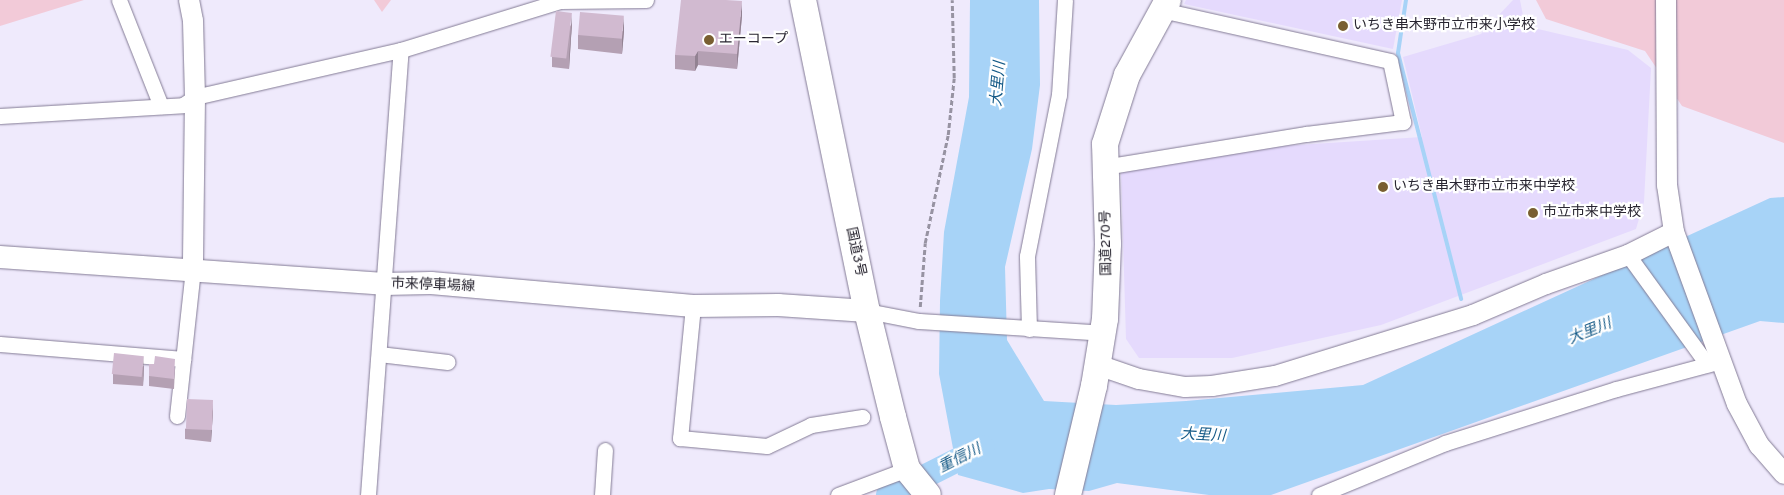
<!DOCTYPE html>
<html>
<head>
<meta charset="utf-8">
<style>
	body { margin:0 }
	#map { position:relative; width:1784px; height:495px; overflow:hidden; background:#efeafc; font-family:Overpass,"Noto Sans JP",sans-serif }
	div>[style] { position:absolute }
	.built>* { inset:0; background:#e5dafd }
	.green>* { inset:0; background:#f2cad8 }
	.water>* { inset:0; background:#a7d3f7 }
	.stream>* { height:4px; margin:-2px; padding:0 2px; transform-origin:2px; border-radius:2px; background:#a7d3f7 }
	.river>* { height:24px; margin:-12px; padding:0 12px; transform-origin:12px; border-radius:12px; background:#a7d3f7 }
	.path>* { height:2.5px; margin-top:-1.25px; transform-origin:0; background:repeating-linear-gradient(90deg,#9793a2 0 5px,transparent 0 7.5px) }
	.roads { filter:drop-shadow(0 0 1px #837b95) drop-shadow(0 0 1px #837b95) }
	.minor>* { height:15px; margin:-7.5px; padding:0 7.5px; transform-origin:7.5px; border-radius:7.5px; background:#fff }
	.tertiary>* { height:20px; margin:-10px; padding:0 10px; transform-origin:10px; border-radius:10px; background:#fff }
	.secondary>* { height:22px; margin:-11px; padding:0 11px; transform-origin:11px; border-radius:11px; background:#fff }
	.trunk>* { height:26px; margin:-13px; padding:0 13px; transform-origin:13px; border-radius:13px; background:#fff }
	.wall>* { inset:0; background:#b4a0b3 }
	.shaded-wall>* { inset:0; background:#928292 }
	.building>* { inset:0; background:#d1bad0; transform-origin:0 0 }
	.dots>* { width:14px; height:14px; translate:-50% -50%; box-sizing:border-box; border:2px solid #fff; border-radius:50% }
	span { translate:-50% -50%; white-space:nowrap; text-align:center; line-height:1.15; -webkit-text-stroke:4.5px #fff; paint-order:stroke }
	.poi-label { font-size:14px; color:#292631 }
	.left { translate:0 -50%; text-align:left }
	.street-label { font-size:14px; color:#292631 }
	.water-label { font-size:15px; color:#155a87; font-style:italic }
</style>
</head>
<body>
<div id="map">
	<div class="built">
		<div style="clip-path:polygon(1186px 0,1402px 0,1393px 49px,1184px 4px)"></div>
		<div style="clip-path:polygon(1513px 0,1520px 0,1525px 26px,1628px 50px,1651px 68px,1644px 202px,1636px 229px,1381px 325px,1232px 358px,1139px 358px,1126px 339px,1121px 172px,1282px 146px,1422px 137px,1403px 57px,1481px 34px)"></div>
	</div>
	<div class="green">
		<div style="clip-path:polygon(0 0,84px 0,0 26px)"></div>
		<div style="clip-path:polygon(374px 0,391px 0,382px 12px)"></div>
		<div style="clip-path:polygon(1536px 0,1784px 0,1784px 143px,1682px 106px,1645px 51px,1546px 19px)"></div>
	</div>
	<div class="water">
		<div style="clip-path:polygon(970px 0,1039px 0,1040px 85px,1032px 149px,1005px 267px,1007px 340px,1044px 401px,1116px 405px,1186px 401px,1363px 385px,1770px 198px,1784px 197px,1784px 323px,1760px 321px,1271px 495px,1209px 495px,1117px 483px,1089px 491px,1049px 489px,1023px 493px,958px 475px,939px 374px,940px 301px,944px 232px,969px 97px)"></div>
	</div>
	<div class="stream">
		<div style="left:1406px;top:0;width:54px;rotate:98.6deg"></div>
		<div style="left:1398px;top:53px;width:254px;rotate:75.6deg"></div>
	</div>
	<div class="river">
		<div style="left:888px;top:495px;width:106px;rotate:-26.8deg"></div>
	</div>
	<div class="path">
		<div style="left:920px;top:307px;width:64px;rotate:-85.5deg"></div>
		<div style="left:925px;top:243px;width:110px;rotate:-78deg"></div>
		<div style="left:948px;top:135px;width:57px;rotate:-84deg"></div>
		<div style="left:954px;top:78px;width:78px;rotate:-91.5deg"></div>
	</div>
	<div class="roads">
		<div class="minor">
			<div style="left:119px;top:0;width:114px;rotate:68.4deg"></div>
			<div style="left:0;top:116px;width:183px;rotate:-3.4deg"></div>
			<div style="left:183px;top:105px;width:14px;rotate:-34deg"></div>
			<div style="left:195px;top:97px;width:211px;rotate:-12.9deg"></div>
			<div style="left:401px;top:50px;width:166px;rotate:-17.1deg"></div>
			<div style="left:560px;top:1px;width:86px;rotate:-0.7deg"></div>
			<div style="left:1104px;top:167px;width:205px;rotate:-9.3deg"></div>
			<div style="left:1306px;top:134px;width:98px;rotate:-7.1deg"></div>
			<div style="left:1403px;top:122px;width:62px;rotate:-102deg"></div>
			<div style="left:1390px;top:61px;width:234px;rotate:-167.4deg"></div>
			<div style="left:1628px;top:255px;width:135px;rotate:54.1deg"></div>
			<div style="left:693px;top:306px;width:133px;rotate:95.6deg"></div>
			<div style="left:680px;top:438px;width:87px;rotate:5.3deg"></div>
			<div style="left:767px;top:446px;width:49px;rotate:-25.5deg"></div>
			<div style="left:811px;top:425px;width:52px;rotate:-8.9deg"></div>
			<div style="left:867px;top:311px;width:53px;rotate:10.9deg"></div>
			<div style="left:919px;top:321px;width:184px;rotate:3.7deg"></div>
			<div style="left:1029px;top:329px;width:73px;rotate:-91.6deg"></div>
			<div style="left:1027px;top:256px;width:164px;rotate:-78.8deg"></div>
			<div style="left:1059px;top:95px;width:95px;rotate:-86.4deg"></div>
			<div style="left:0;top:344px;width:184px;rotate:4.7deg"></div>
			<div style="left:379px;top:354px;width:69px;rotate:6.6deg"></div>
			<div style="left:177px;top:416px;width:148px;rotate:-83.8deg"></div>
			<div style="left:368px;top:495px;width:446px;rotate:-85.8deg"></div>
			<div style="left:602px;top:495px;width:45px;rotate:-86.2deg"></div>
			<div style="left:838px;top:495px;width:74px;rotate:-20.6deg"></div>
			<div style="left:1319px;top:495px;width:136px;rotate:-22.4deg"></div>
			<div style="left:1445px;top:443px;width:179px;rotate:-17.5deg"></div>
			<div style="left:1616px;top:389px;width:109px;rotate:-14.9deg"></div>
		</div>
		<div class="tertiary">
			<div style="left:189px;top:0;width:21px;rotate:79deg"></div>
			<div style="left:193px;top:21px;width:76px;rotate:88.5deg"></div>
			<div style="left:195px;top:97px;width:172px;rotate:90.7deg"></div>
			<div style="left:1666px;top:0;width:185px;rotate:89.7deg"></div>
			<div style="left:1667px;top:185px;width:48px;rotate:81.5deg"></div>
			<div style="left:1674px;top:232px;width:183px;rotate:69.9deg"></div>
			<div style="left:1737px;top:404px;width:47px;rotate:61.8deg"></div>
			<div style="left:1759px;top:445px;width:38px;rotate:49deg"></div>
			<div style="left:1098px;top:365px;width:43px;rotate:18.9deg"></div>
			<div style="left:1139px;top:379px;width:47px;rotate:9.9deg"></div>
			<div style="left:1185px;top:387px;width:27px;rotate:-2deg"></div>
			<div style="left:1212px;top:386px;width:64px;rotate:-9deg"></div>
			<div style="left:1275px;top:376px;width:207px;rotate:-17.1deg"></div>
			<div style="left:1473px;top:315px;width:79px;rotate:-23deg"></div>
			<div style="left:1546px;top:284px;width:87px;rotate:-19.5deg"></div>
			<div style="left:1628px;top:255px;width:51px;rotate:-26.6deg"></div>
		</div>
		<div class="secondary">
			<div style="left:0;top:257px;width:385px;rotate:4deg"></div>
			<div style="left:384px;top:284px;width:47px;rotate:-1.2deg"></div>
			<div style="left:431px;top:283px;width:263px;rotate:5deg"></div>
			<div style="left:693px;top:306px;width:85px;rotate:-0.7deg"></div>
			<div style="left:778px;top:305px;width:89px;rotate:3.9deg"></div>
		</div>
		<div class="trunk">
			<div style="left:803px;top:0;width:318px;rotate:78.4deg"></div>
			<div style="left:867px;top:311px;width:109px;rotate:76.2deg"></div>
			<div style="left:893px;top:417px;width:54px;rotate:74.9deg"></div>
			<div style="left:907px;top:469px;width:33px;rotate:51deg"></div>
			<div style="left:1068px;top:495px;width:112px;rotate:-76.6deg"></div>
			<div style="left:1094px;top:386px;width:68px;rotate:-80.7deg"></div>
			<div style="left:1105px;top:319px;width:75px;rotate:-87.7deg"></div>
			<div style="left:1108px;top:244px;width:100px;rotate:-91.7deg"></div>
			<div style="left:1105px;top:144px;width:72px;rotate:-72.3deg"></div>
			<div style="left:1127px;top:75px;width:85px;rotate:-61.3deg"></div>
		</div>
	</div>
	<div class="wall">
		<div style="clip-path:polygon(742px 16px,737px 69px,698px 65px,695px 71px,675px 69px,675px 55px)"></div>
		<div style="clip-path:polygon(572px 23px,569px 69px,552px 67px,552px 57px)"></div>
		<div style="clip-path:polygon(624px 31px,622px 54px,578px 49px,578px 35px)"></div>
		<div style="clip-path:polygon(144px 366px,143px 386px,113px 384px,113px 374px)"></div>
		<div style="clip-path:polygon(175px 369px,174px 389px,149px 386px,149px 376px)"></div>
		<div style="clip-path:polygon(213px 410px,211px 442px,185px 439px,185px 429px)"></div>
	</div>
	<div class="shaded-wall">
		<div style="clip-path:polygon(742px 1px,742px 16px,737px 69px,737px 54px)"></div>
		<div style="clip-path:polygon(572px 13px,572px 23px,569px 69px,569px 59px)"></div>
		<div style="clip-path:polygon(624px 16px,624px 31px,622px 54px,622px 39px)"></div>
		<div style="clip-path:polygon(698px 51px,698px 65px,695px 71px,695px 56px)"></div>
		<div style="clip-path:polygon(144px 356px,144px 366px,143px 386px,143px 376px)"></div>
		<div style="clip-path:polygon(213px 400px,213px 410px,211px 442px,211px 432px)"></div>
	</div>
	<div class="building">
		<div style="clip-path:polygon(681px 0,726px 0,742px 1px,737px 54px,698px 51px,695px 56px,675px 55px)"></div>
		<div style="left:556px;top:11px;width:16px;height:46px;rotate:7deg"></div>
		<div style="left:580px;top:12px;width:44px;height:23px;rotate:5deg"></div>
		<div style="left:114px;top:353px;width:30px;height:21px;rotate:6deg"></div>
		<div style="clip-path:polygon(155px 356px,175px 359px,174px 379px,149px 376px,149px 364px,154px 364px)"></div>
		<div style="left:187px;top:399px;width:26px;height:30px;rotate:2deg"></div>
	</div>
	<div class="dots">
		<div style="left:1343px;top:26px;background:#795f31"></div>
		<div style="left:709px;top:40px;background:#795f31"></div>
		<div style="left:1383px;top:187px;background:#795f31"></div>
		<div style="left:1533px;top:213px;background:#795f31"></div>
	</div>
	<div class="poi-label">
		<span class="left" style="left:1353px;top:26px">いちき串木野市立市来小学校</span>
		<span class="left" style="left:719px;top:40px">エーコープ</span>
		<span class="left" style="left:1393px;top:187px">いちき串木野市立市来中学校</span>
		<span class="left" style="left:1543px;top:213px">市立市来中学校</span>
	</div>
	<div class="street-label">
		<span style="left:1107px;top:243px;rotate:-91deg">国道270号</span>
		<span style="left:855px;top:252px;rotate:78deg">国道3号</span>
		<span style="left:433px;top:286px;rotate:2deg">市来停車場線</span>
	</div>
	<div class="water-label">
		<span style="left:999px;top:84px;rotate:-85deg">大里川</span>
		<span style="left:1590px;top:332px;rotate:-22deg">大里川</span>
		<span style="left:1203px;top:436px;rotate:3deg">大里川</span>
		<span style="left:960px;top:459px;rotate:-27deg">重信川</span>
	</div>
</div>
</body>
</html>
